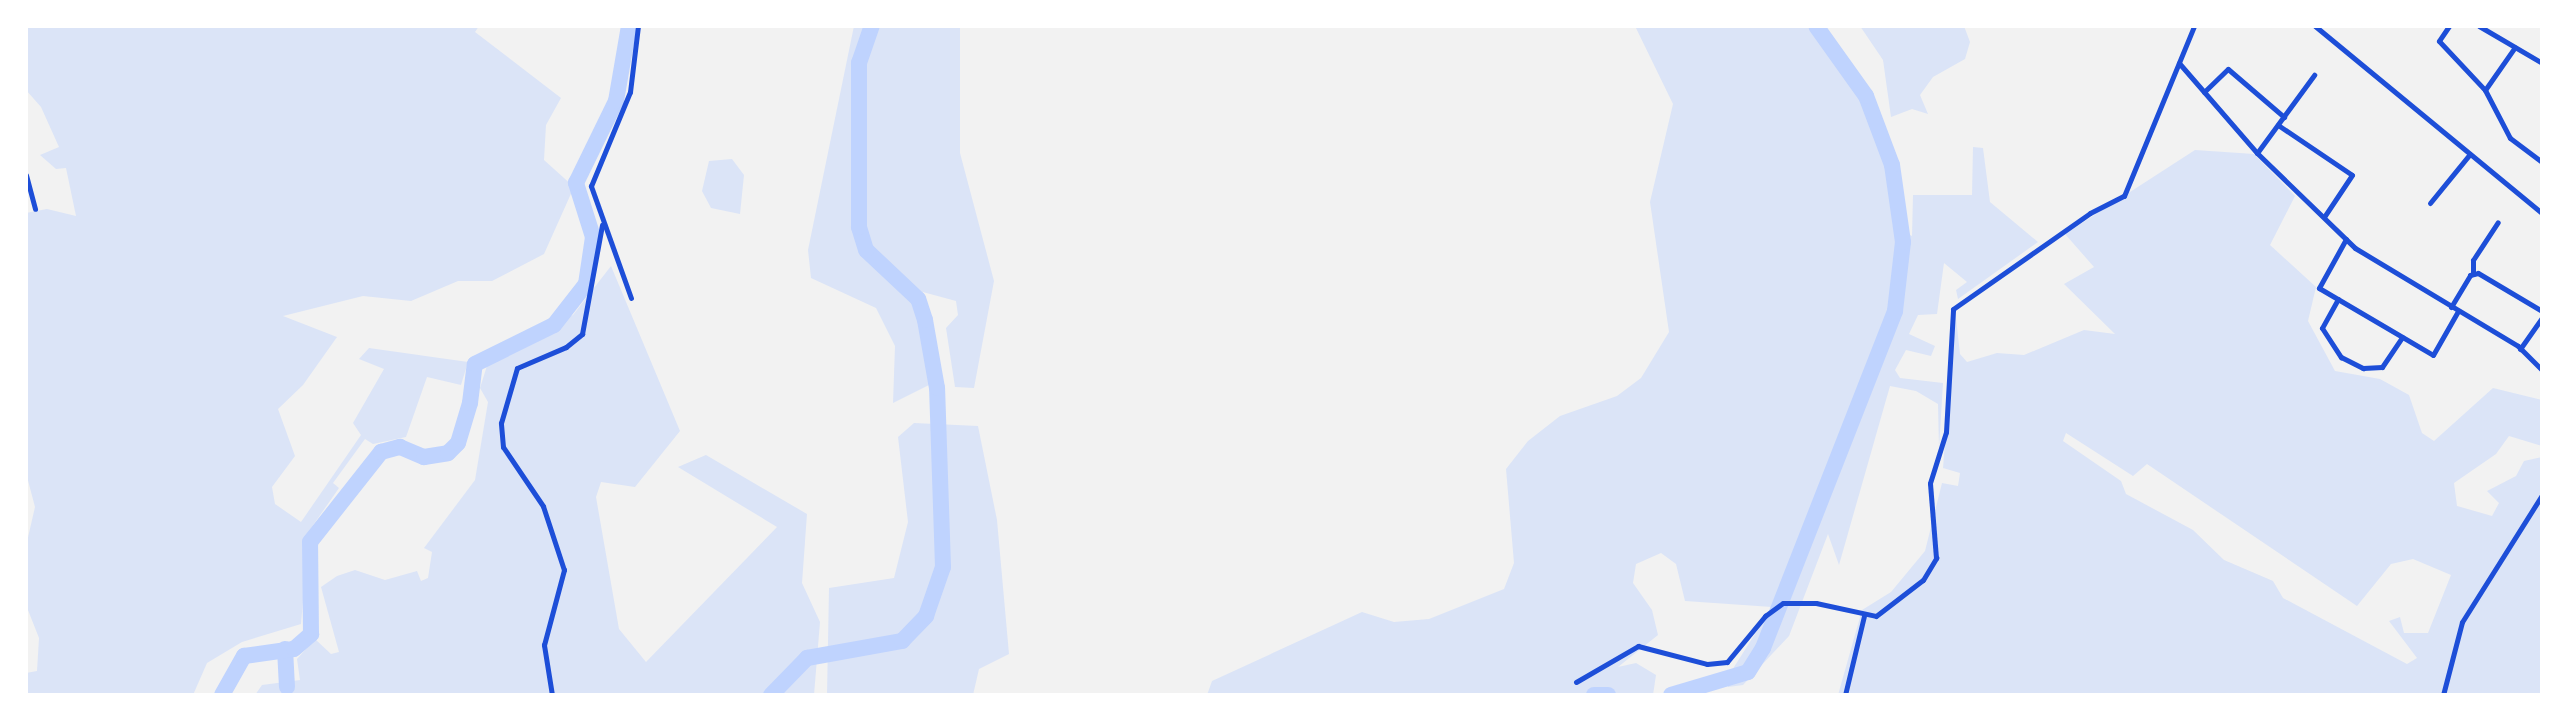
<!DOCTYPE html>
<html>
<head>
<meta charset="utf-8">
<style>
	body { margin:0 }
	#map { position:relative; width:2568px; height:721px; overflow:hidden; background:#f2f2f2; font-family:Barlow,sans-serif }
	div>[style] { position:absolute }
	.green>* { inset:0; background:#dbe4f7 }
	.stream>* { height:3px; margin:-1.5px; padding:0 1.5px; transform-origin:1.5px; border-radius:1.5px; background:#bfd3fe }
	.river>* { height:16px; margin:-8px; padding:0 8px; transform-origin:8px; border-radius:8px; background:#bfd3fe }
	.minor>* { height:5px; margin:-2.5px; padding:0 2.5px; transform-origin:2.5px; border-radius:2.5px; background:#1d4ed8 }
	span { translate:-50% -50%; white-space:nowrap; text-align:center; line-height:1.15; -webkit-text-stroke:6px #fff; paint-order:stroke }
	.frame { position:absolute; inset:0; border:28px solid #fff; pointer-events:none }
</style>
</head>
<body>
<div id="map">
	<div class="green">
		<div style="clip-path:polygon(26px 26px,479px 26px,475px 32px,561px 98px,546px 125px,544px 160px,574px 187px,544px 254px,492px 281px,458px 281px,411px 301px,363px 296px,283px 316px,337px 337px,303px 385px,278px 409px,295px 456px,272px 487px,275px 504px,301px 522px,361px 435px,353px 423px,384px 369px,359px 359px,369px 348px,468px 362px,461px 385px,427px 377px,406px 437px,373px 444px,365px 439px,333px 483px,339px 488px,309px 531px,301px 624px,242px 642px,207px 663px,193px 695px,26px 695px,26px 673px,37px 671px,39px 638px,26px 605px,26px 546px,35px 507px,26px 473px,26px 213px,47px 209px,76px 216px,66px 168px,56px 169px,40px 155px,59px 147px,41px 107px,26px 90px)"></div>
		<div style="clip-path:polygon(854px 26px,960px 26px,960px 153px,994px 281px,974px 388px,955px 387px,946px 328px,958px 315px,956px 301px,908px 288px,937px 381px,893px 403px,895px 346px,876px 308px,811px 278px,808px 250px)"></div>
		<div style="clip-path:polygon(1635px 26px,1806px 26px,1860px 92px,1887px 168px,1893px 226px,1912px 236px,1913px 195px,1972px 195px,1973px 147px,1983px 148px,1990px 202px,2038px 242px,1958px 299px,1956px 290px,1967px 282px,1944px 263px,1937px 314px,1918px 315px,1909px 334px,1935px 346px,1931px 356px,1906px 350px,1895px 370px,1900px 378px,1943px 383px,1939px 449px,1938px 404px,1916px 391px,1890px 386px,1839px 565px,1828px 534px,1789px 636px,1743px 685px,1728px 687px,1729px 675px,1772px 607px,1685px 601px,1676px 564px,1661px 553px,1636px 564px,1633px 583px,1652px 610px,1658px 635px,1618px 667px,1636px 663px,1656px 675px,1653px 695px,1207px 695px,1212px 681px,1362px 612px,1394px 622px,1429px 619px,1504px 589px,1514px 563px,1506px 469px,1528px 441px,1560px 416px,1617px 396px,1641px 378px,1669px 332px,1650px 202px,1673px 104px)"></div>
		<div style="clip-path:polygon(1860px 26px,1964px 26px,1970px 42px,1965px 59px,1933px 77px,1920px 95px,1928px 114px,1912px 109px,1891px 117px,1883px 60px)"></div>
		<div style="clip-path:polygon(evenodd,2195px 150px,2254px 154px,2295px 196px,2270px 245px,2316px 287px,2308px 321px,2335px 371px,2380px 379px,2409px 395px,2422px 433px,2434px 441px,2493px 388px,2542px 400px,2542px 446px,2509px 436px,2496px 454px,2454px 483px,2457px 506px,2492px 516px,2499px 503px,2487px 491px,2516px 476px,2524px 461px,2542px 457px,2542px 695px,1838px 695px,1862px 610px,1891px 592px,1925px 551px,1942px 483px,1958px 486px,1960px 473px,1943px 468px,1955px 309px,1960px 354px,1967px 362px,1997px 353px,2024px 355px,2084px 330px,2115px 334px,2064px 284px,2094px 267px,2065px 234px,2195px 150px,2066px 433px,2133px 476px,2147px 464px,2357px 606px,2391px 564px,2413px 559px,2451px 575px,2428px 633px,2404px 633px,2400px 617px,2389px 621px,2417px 658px,2407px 664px,2283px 598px,2273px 581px,2224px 560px,2193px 530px,2126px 494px,2121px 481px,2063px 441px,2066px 433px)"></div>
		<div style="clip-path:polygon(732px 159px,744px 175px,740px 214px,711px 208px,702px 191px,709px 161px)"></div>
		<div style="clip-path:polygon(611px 266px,680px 431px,635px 487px,601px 482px,596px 497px,619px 629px,646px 662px,777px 527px,678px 467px,706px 455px,807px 514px,802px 583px,820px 622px,814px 695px,255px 695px,262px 685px,300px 680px,297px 659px,315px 639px,331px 654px,339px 652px,321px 587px,337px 576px,355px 570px,385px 580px,417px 571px,421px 581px,428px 578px,432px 552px,424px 548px,475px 480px,488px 402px,480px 388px,491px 353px,573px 315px)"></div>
		<div style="clip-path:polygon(914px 423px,978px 426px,997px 520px,1009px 654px,979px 669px,973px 695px,827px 695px,829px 588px,894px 578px,908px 522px,898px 437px)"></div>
	</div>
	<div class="stream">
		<div style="left:287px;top:687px;width:8px;rotate:76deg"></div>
	</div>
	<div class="river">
		<div style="left:285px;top:649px;width:38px;rotate:87deg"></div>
		<div style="left:222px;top:695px;width:45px;rotate:-60.6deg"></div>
		<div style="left:244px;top:656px;width:50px;rotate:-8deg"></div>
		<div style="left:294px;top:649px;width:23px;rotate:-41deg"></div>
		<div style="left:311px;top:634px;width:92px;rotate:-90.6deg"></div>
		<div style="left:310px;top:542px;width:115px;rotate:-51.7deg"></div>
		<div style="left:381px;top:452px;width:20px;rotate:-15deg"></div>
		<div style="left:400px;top:447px;width:26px;rotate:23deg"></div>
		<div style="left:424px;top:457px;width:24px;rotate:-9deg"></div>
		<div style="left:448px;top:453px;width:14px;rotate:-45deg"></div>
		<div style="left:458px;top:443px;width:42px;rotate:-73.3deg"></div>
		<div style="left:470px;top:403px;width:39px;rotate:-83deg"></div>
		<div style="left:475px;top:364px;width:88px;rotate:-26.3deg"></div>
		<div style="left:554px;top:325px;width:52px;rotate:-52deg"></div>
		<div style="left:586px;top:284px;width:48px;rotate:-81.5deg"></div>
		<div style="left:593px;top:237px;width:57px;rotate:-107.5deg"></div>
		<div style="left:576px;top:183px;width:91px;rotate:-64deg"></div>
		<div style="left:616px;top:101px;width:76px;rotate:-80.2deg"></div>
		<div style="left:771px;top:695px;width:52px;rotate:-45.8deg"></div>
		<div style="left:807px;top:658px;width:97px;rotate:-10.1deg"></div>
		<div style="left:902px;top:641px;width:35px;rotate:-46deg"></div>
		<div style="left:926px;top:616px;width:52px;rotate:-70.9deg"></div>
		<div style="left:943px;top:567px;width:179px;rotate:-91.9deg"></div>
		<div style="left:937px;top:388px;width:69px;rotate:-100deg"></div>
		<div style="left:925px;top:320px;width:22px;rotate:-108deg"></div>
		<div style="left:918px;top:299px;width:71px;rotate:-136.7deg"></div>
		<div style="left:866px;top:250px;width:24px;rotate:-107deg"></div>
		<div style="left:859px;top:227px;width:164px;rotate:-90deg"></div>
		<div style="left:859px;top:63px;width:39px;rotate:-71deg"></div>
		<div style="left:1594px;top:695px;width:14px"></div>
		<div style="left:1671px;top:695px;width:80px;rotate:-16.6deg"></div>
		<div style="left:1748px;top:672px;width:28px;rotate:-58deg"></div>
		<div style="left:1763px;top:648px;width:362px;rotate:-68.6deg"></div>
		<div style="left:1895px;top:311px;width:69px;rotate:-83.4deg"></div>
		<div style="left:1903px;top:242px;width:78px;rotate:-98.1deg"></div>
		<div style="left:1892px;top:165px;width:74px;rotate:-110.6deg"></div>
		<div style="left:1866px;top:96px;width:86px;rotate:-125.5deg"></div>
	</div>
	<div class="minor">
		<div style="left:2315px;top:26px;width:294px;rotate:39.5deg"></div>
		<div style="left:2449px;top:26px;width:18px;rotate:124deg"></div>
		<div style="left:2439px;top:41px;width:67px;rotate:46.8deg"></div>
		<div style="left:2485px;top:90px;width:54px;rotate:62.5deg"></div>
		<div style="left:2510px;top:138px;width:40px;rotate:37deg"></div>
		<div style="left:2479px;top:26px;width:73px;rotate:30.4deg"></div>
		<div style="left:2179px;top:63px;width:119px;rotate:49.1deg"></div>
		<div style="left:2257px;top:153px;width:136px;rotate:44.1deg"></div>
		<div style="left:2355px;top:248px;width:190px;rotate:31deg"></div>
		<div style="left:2518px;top:346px;width:34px;rotate:45deg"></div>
		<div style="left:2485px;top:90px;width:52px;rotate:-55.1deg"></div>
		<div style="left:2204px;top:92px;width:33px;rotate:-44deg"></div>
		<div style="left:2228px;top:69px;width:74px;rotate:40.6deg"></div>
		<div style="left:2278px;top:125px;width:89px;rotate:34deg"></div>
		<div style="left:2352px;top:175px;width:50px;rotate:123.7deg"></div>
		<div style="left:2257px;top:153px;width:97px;rotate:-53.8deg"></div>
		<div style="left:26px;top:175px;width:35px;rotate:75deg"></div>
		<div style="left:2430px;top:203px;width:63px;rotate:-50.8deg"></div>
		<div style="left:2346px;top:239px;width:56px;rotate:118.9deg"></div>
		<div style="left:2319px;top:288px;width:132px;rotate:30.4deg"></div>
		<div style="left:2433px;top:355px;width:51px;rotate:-60.4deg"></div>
		<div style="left:2473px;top:274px;width:14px;rotate:-90deg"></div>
		<div style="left:2473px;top:260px;width:45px;rotate:-56.7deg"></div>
		<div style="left:631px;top:298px;width:119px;rotate:-109.7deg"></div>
		<div style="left:591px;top:186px;width:102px;rotate:-67.5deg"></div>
		<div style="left:630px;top:92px;width:66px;rotate:-83.1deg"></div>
		<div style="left:2338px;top:299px;width:33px;rotate:119deg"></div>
		<div style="left:2322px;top:328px;width:35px;rotate:57deg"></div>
		<div style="left:2341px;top:357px;width:25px;rotate:27deg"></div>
		<div style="left:2363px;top:368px;width:19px;rotate:-3deg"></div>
		<div style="left:2382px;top:367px;width:36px;rotate:-56deg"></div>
		<div style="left:2451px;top:307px;width:37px;rotate:-59deg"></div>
		<div style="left:2470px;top:275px;width:8px;rotate:-14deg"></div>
		<div style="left:2478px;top:273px;width:74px;rotate:30.7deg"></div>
		<div style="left:2520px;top:349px;width:38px;rotate:-55deg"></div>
		<div style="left:1576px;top:682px;width:72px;rotate:-30.1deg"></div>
		<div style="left:1638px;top:646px;width:71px;rotate:14.6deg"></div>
		<div style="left:1707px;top:664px;width:20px;rotate:-6deg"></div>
		<div style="left:1727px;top:662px;width:60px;rotate:-50.4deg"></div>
		<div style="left:1765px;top:616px;width:22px;rotate:-36deg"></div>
		<div style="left:1783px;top:603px;width:33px"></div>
		<div style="left:1816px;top:603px;width:61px;rotate:12.2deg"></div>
		<div style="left:1876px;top:616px;width:59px;rotate:-37.5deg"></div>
		<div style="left:1923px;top:580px;width:26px;rotate:-59deg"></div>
		<div style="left:1936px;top:558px;width:75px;rotate:-94.6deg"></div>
		<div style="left:1930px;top:483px;width:53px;rotate:-72.6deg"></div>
		<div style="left:1946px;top:432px;width:123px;rotate:-86.7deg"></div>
		<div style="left:1953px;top:309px;width:167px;rotate:-35deg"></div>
		<div style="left:2090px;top:213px;width:38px;rotate:-27deg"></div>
		<div style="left:2124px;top:196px;width:184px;rotate:-67.6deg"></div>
		<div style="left:552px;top:695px;width:51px;rotate:-99.1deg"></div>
		<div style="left:544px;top:645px;width:78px;rotate:-75.1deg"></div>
		<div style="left:564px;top:570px;width:67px;rotate:-108.2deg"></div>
		<div style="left:543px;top:506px;width:71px;rotate:-124.1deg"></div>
		<div style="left:503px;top:447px;width:24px;rotate:-95deg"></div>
		<div style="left:501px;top:423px;width:57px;rotate:-73.8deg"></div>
		<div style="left:517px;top:368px;width:53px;rotate:-23.2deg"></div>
		<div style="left:566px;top:347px;width:21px;rotate:-39deg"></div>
		<div style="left:582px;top:334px;width:111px;rotate:-79.6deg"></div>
		<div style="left:1845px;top:695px;width:81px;rotate:-76.5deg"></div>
		<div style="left:2443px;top:695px;width:75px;rotate:-75.4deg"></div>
		<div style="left:2462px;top:622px;width:150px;rotate:-57.8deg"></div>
	</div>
	<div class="frame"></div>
</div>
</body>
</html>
